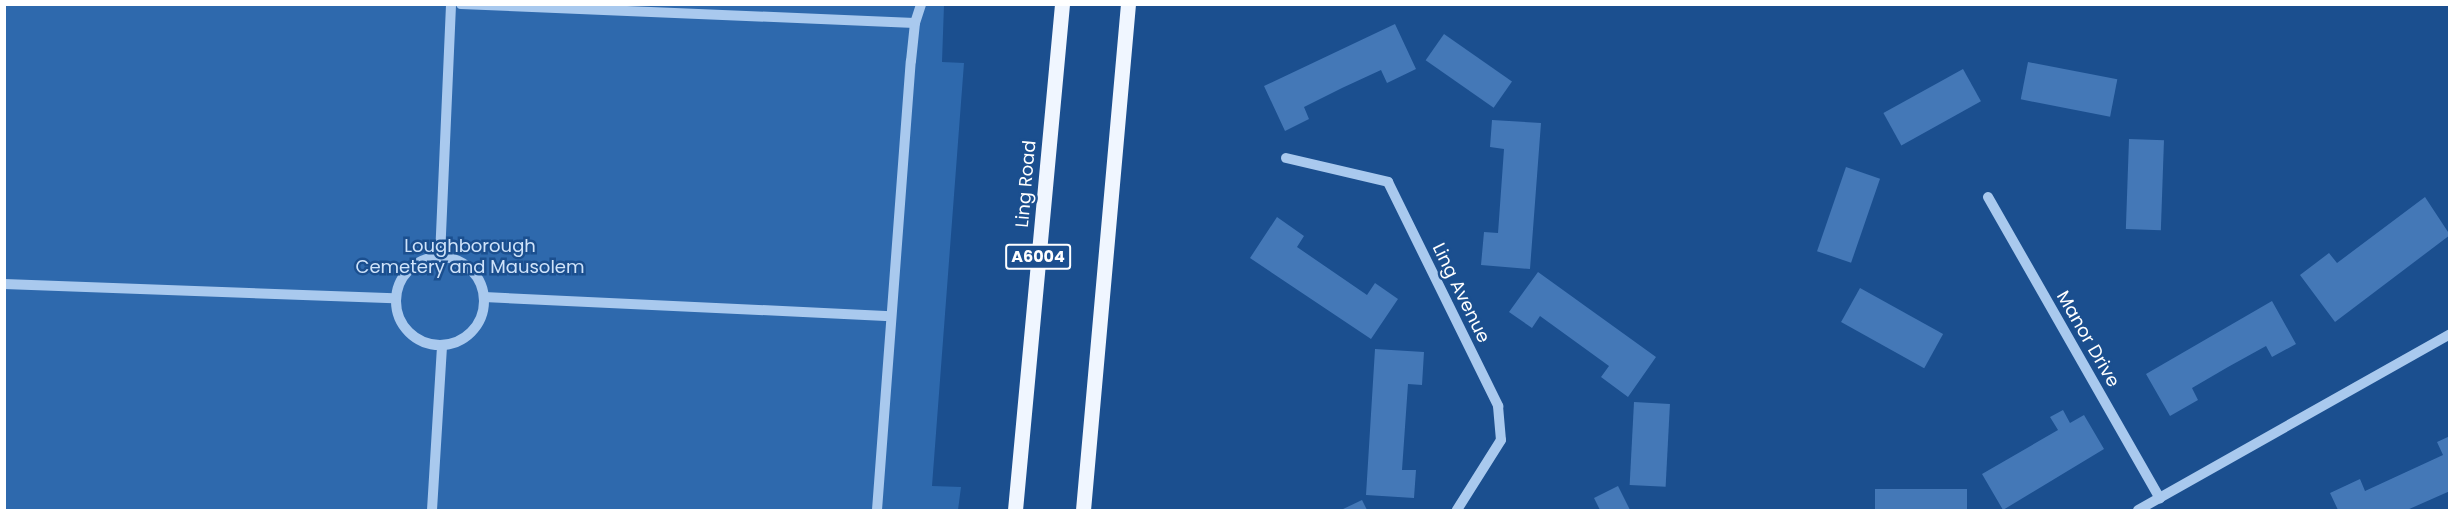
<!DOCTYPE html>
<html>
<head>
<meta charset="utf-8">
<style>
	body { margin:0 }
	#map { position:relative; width:2454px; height:515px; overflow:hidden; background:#1b4f8f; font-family:Poppins,sans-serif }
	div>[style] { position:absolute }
	.green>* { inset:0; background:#2e69ad }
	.building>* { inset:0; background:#4478b7; transform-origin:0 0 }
	.minor>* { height:10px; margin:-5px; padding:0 5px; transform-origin:5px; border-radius:5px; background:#a9c9ee }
	.minor>.ring { margin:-5px; padding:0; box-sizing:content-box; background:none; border:10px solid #a9c9ee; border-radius:50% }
	.major>* { height:15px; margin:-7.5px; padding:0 7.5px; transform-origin:7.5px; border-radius:7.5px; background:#f0f6ff }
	span { translate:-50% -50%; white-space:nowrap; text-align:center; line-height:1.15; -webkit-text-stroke:5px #1b4f8f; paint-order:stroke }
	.shield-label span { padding:2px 4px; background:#1b4f8f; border:2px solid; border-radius:4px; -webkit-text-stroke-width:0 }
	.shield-label { font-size:16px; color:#fff; font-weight:700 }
	.street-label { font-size:18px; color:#fff }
	.park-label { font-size:18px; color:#cfe3fa }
	.frame { position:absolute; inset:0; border:6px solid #fff; pointer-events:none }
</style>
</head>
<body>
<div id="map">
	<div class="green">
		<div style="clip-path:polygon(4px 5px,944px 5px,942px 62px,964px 63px,932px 486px,961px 487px,958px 510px,5px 510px)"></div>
	</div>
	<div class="building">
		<div style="clip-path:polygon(1395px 24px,1416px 69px,1387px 83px,1381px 70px,1342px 88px,1304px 107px,1309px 119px,1285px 131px,1264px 86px)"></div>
		<div style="left:1444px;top:34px;width:83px;height:32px;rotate:35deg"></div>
		<div style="left:2028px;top:62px;width:91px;height:38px;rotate:11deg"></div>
		<div style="left:1963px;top:69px;width:37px;height:91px;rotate:61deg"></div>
		<div style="clip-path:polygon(1492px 120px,1541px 123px,1530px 269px,1481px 265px,1484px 232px,1498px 233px,1504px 149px,1490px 147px)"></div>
		<div style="left:2129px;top:139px;width:35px;height:90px;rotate:2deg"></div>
		<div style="left:1846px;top:167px;width:36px;height:89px;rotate:19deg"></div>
		<div style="clip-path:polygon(2425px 197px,2450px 235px,2335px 322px,2300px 275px,2329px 253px,2337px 263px)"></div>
		<div style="clip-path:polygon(1277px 217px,1304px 236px,1297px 247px,1367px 295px,1375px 283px,1398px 299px,1371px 339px,1250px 258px)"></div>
		<div style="clip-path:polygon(1538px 272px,1656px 357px,1628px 397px,1601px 377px,1609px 366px,1540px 316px,1532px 328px,1509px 312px)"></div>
		<div style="left:1860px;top:288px;width:95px;height:39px;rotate:29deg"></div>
		<div style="clip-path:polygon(2272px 301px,2296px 344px,2272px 357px,2266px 346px,2228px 367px,2192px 388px,2198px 400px,2170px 416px,2146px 374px)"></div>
		<div style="clip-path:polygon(1375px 349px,1424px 352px,1422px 385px,1408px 384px,1402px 470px,1416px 470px,1414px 498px,1366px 495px)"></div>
		<div style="left:1634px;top:402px;width:36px;height:83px;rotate:3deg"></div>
		<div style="clip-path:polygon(2063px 410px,2070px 423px,2084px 415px,2104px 449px,2003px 510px,1982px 474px,2058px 430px,2050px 417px)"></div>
		<div style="clip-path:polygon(2450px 436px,2450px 491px,2407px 510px,2338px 510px,2330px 493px,2360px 479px,2365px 491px,2443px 455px,2437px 442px)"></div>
		<div style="clip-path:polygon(1618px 486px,1630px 510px,1600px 510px,1594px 498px)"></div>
		<div style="left:1875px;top:489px;width:92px;height:21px"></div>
		<div style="clip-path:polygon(1362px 500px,1367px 510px,1341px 510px)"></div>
	</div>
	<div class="minor">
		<div style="left:461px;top:4px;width:454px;rotate:2.4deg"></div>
		<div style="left:1286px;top:158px;width:105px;rotate:13.2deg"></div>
		<div style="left:1388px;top:182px;width:250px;rotate:63.8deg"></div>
		<div style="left:1498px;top:406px;width:34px;rotate:85deg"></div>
		<div style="left:1501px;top:440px;width:83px;rotate:122.2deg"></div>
		<div style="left:1988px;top:197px;width:347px;rotate:60.3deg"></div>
		<div class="ring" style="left:396px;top:257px;width:78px;height:78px"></div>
		<div style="left:440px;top:257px;width:253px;rotate:-87.5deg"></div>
		<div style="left:4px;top:284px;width:390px;rotate:2.1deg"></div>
		<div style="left:484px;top:297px;width:407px;rotate:2.7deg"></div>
		<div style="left:432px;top:510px;width:165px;rotate:-86.5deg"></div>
		<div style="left:877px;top:510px;width:450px;rotate:-85.7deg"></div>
		<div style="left:911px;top:61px;width:38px;rotate:-84deg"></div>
		<div style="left:915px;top:23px;width:20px;rotate:-72deg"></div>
		<div style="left:2138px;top:510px;width:358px;rotate:-29.4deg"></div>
	</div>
	<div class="major">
		<div style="left:1015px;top:510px;width:508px;rotate:-84.69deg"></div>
		<div style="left:1083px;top:510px;width:508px;rotate:-84.92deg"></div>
	</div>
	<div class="shield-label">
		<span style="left:1038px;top:257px">A6004</span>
	</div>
	<div class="street-label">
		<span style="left:1026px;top:184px;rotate:-85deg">Ling Road</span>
		<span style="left:1461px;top:293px;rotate:64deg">Ling Avenue</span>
		<span style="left:2088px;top:339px;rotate:60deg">Manor Drive</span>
	</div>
	<div class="park-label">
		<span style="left:470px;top:257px">Loughborough<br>Cemetery and Mausolem</span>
	</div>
	<div class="frame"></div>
</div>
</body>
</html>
